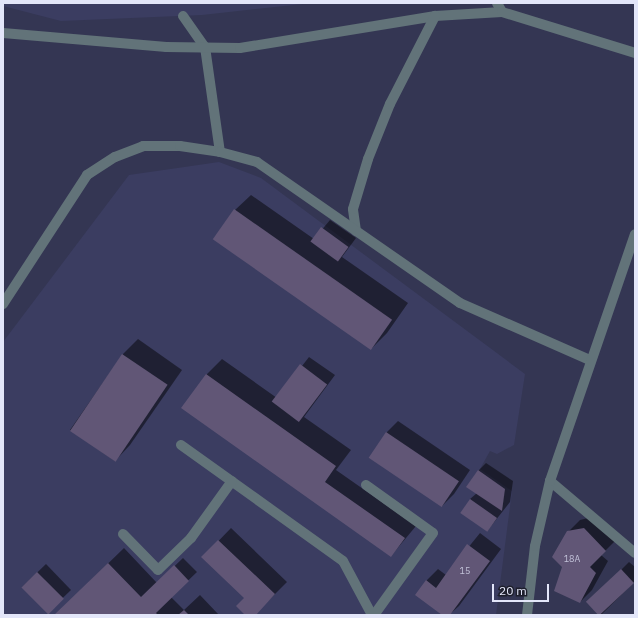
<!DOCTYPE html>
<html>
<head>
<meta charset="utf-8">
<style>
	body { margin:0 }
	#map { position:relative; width:638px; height:618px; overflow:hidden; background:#343653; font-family:"IBM Plex Sans",sans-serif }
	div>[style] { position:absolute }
	.built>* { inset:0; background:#3b3d61 }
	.shadow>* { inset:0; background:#0007; transform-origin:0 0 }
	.building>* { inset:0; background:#615676; transform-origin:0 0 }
	.service>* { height:10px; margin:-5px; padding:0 5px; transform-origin:5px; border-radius:5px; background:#627379 }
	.minor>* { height:10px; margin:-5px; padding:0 5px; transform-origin:5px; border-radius:5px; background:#627379 }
	.tertiary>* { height:10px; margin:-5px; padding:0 5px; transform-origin:5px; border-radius:5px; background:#627379 }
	span { translate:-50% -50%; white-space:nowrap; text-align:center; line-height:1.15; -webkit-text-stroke:3px #1e1f2c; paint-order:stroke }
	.number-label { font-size:9px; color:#c2c2d8 }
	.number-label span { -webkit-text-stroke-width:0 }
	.frame { position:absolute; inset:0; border:4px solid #e3e6f9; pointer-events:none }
	.scale { position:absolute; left:492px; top:584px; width:57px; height:18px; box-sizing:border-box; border:2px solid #e3e6f9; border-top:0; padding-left:5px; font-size:12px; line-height:14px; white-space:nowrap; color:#e3e6f9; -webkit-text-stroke:3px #1e1f2c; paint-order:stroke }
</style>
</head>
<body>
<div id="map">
	<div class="built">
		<div style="clip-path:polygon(3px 3px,312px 3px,202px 15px,61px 21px,3px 6px)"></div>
		<div style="clip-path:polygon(219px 162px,261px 178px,525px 374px,514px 445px,497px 454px,490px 451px,480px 469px,512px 491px,496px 615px,3px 615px,3px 342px,129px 175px)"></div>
	</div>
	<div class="shadow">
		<div style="clip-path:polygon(251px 195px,314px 239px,330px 220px,356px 238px,342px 257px,408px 303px,387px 333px,372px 348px,235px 210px)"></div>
		<div style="clip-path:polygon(138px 339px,182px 370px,130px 445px,115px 461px,70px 430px,123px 354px)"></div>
		<div style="clip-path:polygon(309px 357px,335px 375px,304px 417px,351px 450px,336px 470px,416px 526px,391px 556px,183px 408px,207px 374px,222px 359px,277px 398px)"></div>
		<div style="clip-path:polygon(398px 421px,470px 470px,454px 494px,442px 506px,386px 433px)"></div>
		<div style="clip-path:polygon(486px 463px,513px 481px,510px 502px,488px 530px,470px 499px,477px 493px,478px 471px)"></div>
		<div style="clip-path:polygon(596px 516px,617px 539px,601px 555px,608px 561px,592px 590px,580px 602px,564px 567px,568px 532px,580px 520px)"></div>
		<div style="clip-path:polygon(231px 528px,287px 582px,254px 615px,247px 615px,246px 598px,203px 557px)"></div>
		<div style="clip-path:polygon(480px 533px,501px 549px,459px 606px,449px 615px,443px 615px,426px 581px,438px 569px,446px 575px)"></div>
		<div style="clip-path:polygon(124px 548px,157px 583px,183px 558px,197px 572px,171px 597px,184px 610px,200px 595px,219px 615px,55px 615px)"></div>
		<div style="clip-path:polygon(629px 562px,635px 567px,635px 581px,601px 615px,588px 603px)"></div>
		<div style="left:46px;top:564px;width:36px;height:33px;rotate:46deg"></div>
	</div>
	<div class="building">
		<div style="left:234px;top:209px;width:193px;height:37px;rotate:35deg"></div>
		<div style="left:321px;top:227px;width:34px;height:18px;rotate:36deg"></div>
		<div style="left:122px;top:354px;width:55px;height:93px;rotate:34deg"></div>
		<div style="left:300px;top:364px;width:34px;height:47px;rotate:37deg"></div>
		<div style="clip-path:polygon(206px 374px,336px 466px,325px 482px,405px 538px,391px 557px,181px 408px)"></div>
		<div style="left:386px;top:432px;width:88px;height:31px;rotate:34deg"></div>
		<div style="clip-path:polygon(478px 470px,505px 489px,502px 511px,466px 487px)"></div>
		<div style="left:470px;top:499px;width:33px;height:17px;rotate:35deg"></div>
		<div style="clip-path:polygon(584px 528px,606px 551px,590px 567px,596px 573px,580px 603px,554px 591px,562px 567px,552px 557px,567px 531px)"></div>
		<div style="clip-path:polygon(218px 540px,275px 594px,256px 615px,245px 615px,236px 606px,244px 598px,201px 557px)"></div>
		<div style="clip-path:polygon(467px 544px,490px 561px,450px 615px,442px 615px,415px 595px,426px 580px,436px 588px)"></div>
		<div style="clip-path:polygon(108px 563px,141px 597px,174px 565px,189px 581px,156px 613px,158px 615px,54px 615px)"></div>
		<div style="left:621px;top:569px;width:19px;height:48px;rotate:47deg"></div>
		<div style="left:37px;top:572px;width:38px;height:22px;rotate:45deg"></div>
		<div style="clip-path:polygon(184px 610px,189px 615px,178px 615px)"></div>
	</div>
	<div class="service">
		<div style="left:497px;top:3px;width:10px;rotate:61deg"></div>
		<div style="left:183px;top:16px;width:38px;rotate:55deg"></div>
		<div style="left:205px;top:47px;width:106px;rotate:81.9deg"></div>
		<div style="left:3px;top:33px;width:164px;rotate:4.9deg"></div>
		<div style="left:166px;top:47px;width:74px;rotate:0.8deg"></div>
		<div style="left:240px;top:48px;width:198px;rotate:-9.3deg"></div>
		<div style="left:435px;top:16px;width:67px;rotate:-3.4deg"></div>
		<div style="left:502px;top:12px;width:139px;rotate:17.1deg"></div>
		<div style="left:356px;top:231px;width:22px;rotate:-98deg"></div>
		<div style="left:353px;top:209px;width:52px;rotate:-73.3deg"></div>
		<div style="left:368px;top:159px;width:59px;rotate:-68.2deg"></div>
		<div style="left:390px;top:104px;width:99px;rotate:-62.9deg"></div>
		<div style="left:3px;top:304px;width:154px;rotate:-56.9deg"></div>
		<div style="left:87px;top:175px;width:33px;rotate:-33deg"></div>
		<div style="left:115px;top:157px;width:30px;rotate:-21deg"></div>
		<div style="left:143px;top:146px;width:37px"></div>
		<div style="left:180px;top:146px;width:40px;rotate:8.5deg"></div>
		<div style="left:220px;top:152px;width:38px;rotate:15deg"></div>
		<div style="left:257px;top:162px;width:247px;rotate:34.8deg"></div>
		<div style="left:460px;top:303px;width:142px;rotate:23.7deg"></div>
		<div style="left:181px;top:445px;width:199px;rotate:35.6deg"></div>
		<div style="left:343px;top:561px;width:61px;rotate:61.8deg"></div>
		<div style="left:366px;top:485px;width:82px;rotate:35.6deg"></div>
		<div style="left:433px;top:533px;width:101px;rotate:125.7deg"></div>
		<div style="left:123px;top:534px;width:50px;rotate:45.8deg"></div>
		<div style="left:158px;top:570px;width:46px;rotate:-44.1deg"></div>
		<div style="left:191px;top:538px;width:70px;rotate:-54.3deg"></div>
	</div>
	<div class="minor">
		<div style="left:550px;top:481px;width:111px;rotate:40.3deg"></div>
	</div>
	<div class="tertiary">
		<div style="left:527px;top:615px;width:69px;rotate:-83.4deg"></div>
		<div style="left:535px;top:546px;width:67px;rotate:-77deg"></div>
		<div style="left:550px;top:481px;width:261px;rotate:-71deg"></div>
	</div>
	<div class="number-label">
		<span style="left:572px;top:559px">18А</span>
		<span style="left:465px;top:571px">15</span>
	</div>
	<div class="frame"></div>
	<div class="scale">20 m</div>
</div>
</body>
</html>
